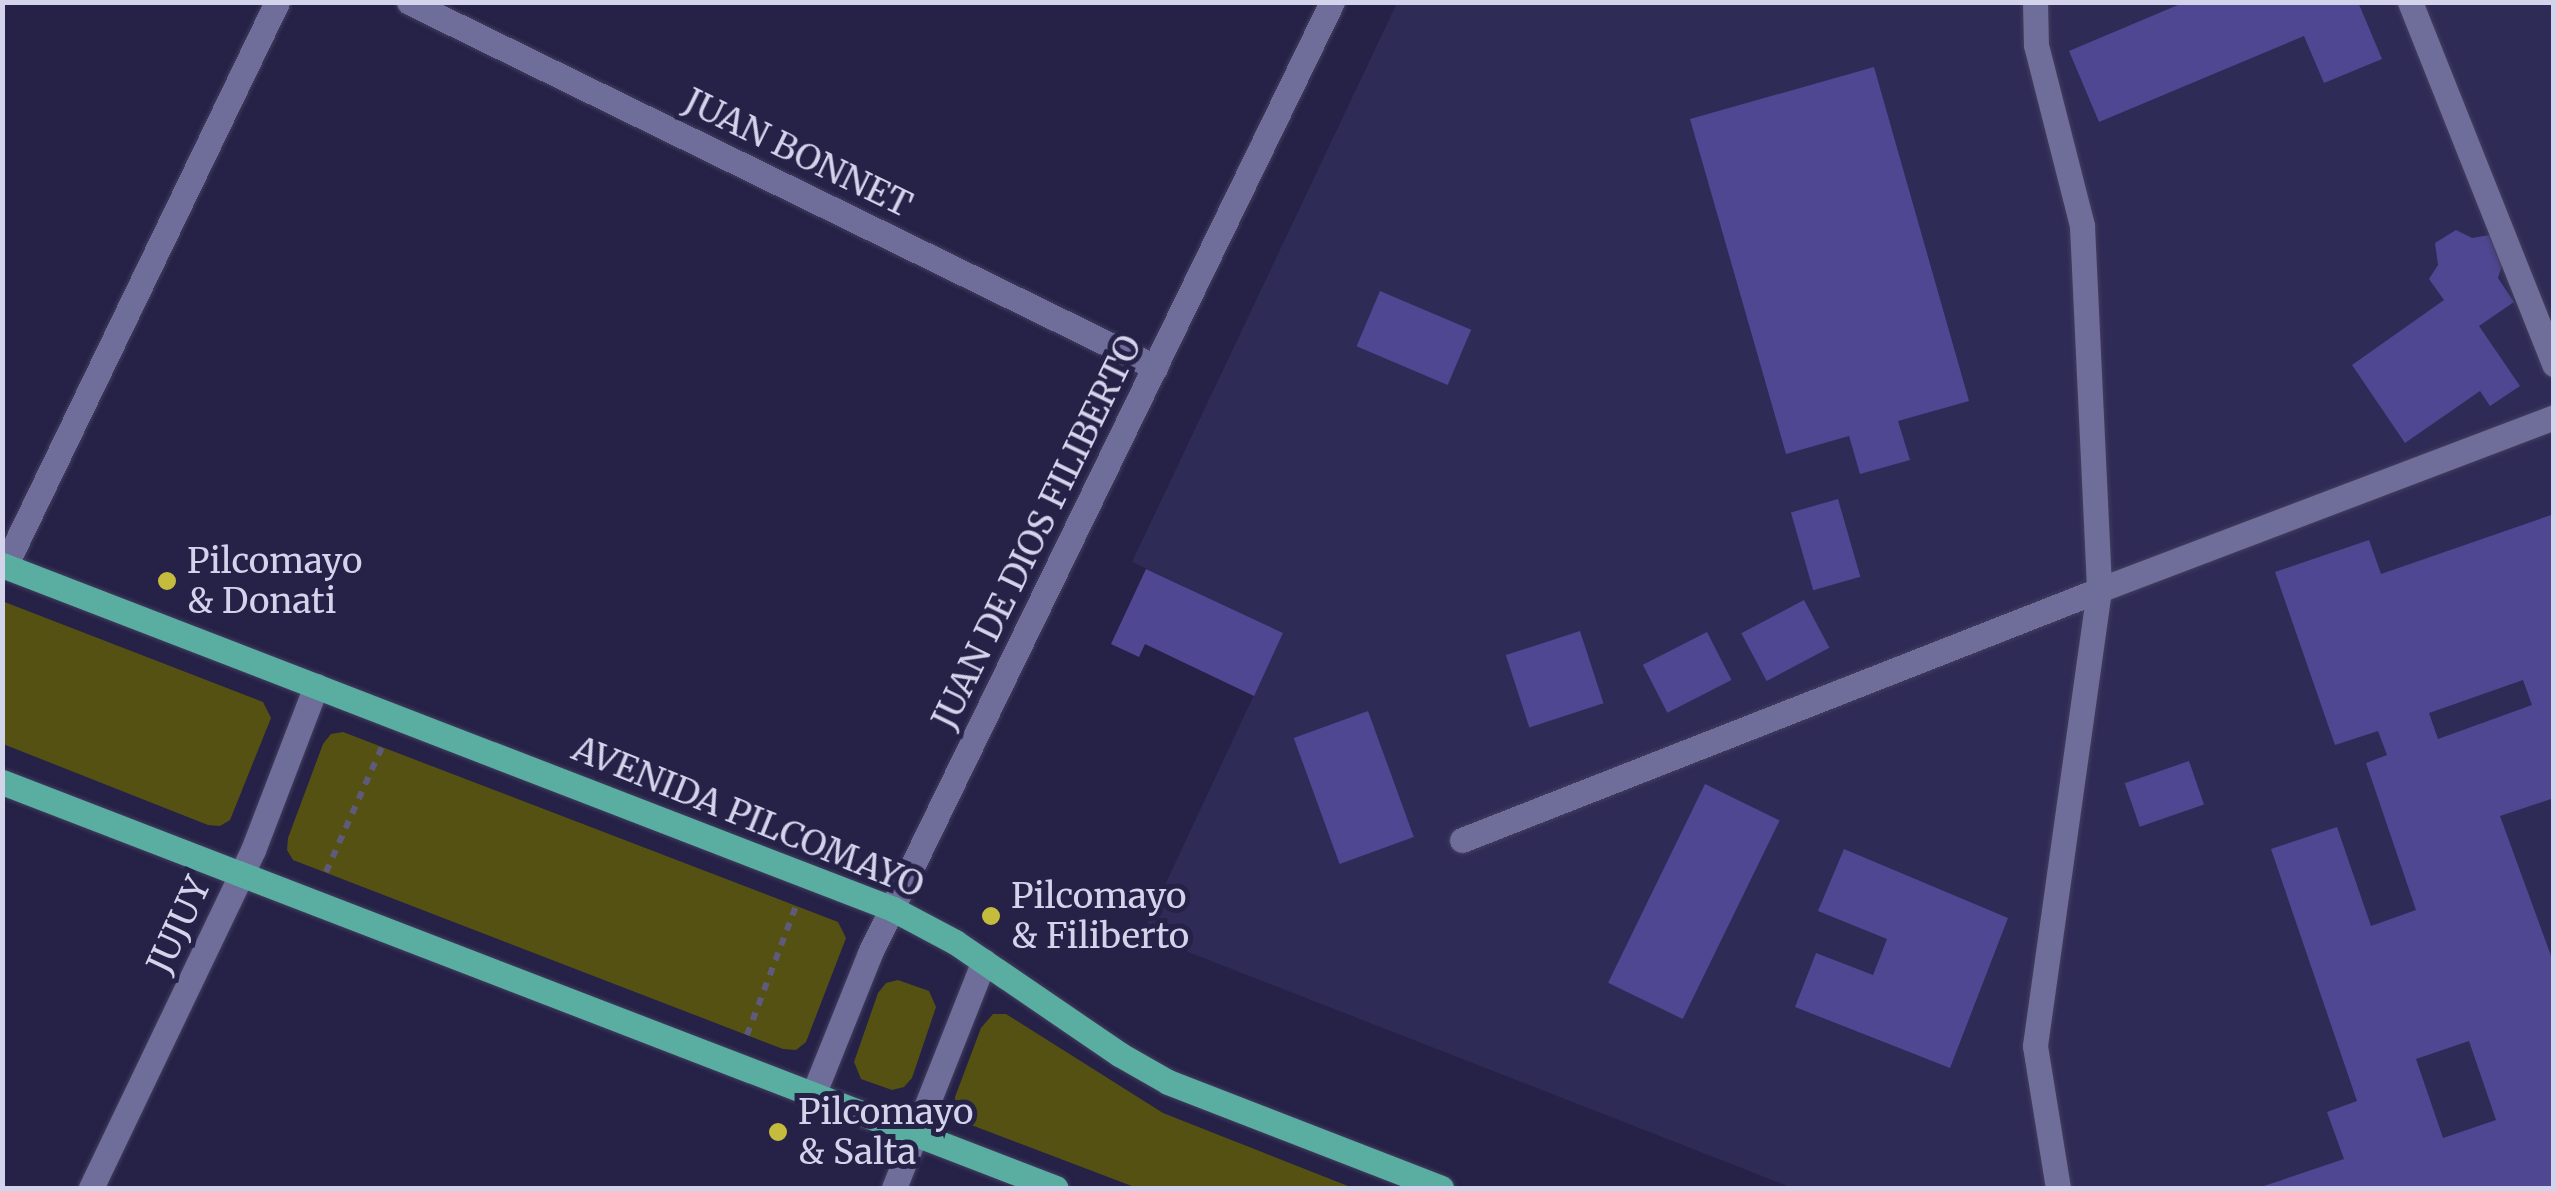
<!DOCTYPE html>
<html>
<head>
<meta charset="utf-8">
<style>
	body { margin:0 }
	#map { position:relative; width:2556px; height:1191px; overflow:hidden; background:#252147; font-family:Merriweather,serif }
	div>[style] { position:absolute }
	.built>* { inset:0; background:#2f2b57 }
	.green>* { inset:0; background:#555113 }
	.building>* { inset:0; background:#4f4791; transform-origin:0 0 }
	.path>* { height:6px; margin-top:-3px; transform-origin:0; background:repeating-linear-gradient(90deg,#5d5a7c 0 8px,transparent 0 16px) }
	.roads { filter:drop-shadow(0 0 2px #423e5e) drop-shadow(0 0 2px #423e5e) }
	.minor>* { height:25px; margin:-12.5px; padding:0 12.5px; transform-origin:12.5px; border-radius:12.5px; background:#6f6e9a }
	.major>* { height:25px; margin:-12.5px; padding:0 12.5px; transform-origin:12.5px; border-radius:12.5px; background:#59aea1 }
	.dots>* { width:28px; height:28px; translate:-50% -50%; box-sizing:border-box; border:5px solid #252147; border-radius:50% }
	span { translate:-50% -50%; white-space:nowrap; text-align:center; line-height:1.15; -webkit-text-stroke:10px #252147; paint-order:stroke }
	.street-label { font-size:35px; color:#d3d3ec }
	.poi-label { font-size:35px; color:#d3d3ec }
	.left { translate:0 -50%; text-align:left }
	.frame { position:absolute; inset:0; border:5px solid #d3d3ec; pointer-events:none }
</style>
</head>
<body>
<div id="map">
	<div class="built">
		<div style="clip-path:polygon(1397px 3px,2553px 3px,2553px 1188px,1793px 1188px,1142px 934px,1283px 633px,1132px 562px)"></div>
	</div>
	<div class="green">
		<div style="clip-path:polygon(2px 601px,263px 702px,271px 718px,230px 820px,220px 826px,208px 825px,3px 744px)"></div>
		<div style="clip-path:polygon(343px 732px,838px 922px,846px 938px,806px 1042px,796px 1050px,783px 1049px,293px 860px,287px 850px,288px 838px,323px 744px,331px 734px)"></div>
		<div style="clip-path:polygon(898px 980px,929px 991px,936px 1007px,912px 1078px,904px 1087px,892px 1090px,861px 1079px,854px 1062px,878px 993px,886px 983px)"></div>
		<div style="clip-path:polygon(993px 1014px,1006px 1014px,1163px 1113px,1353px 1188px,1137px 1188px,966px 1123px,956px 1115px,955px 1097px,981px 1028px)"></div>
	</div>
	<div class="building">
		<div style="clip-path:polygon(2185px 2px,2358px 2px,2382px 59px,2324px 83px,2304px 36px,2099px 122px,2069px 51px)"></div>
		<div style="clip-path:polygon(1874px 67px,1969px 401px,1898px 421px,1910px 460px,1860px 474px,1849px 436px,1786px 454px,1690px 119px)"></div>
		<div style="clip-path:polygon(2456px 230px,2472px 238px,2490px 235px,2506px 253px,2498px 278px,2514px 302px,2479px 326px,2520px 386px,2490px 406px,2480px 391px,2405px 443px,2352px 365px,2444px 300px,2429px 279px,2438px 265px,2435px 243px)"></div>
		<div style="left:1380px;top:291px;width:99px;height:60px;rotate:23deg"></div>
		<div style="left:1838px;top:499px;width:81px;height:49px;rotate:74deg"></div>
		<div style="clip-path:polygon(evenodd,2554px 514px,2554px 798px,2500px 816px,2554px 964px,2554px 1188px,2258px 1188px,2344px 1159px,2327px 1112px,2357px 1101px,2271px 849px,2337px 827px,2371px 926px,2416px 910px,2366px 763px,2387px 755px,2378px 731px,2335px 745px,2275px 572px,2369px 540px,2381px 574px,2554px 514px,2523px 680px,2532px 705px,2438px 739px,2429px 713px,2523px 680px,2554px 514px,2469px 1041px,2496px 1120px,2443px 1138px,2416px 1059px,2469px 1041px)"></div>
		<div style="clip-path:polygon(1146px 569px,1283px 633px,1254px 696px,1145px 644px,1139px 657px,1111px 644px)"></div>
		<div style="left:1804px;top:600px;width:54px;height:71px;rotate:62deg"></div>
		<div style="left:1580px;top:631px;width:76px;height:78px;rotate:72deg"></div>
		<div style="left:1707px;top:632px;width:54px;height:72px;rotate:63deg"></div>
		<div style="left:1368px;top:711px;width:134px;height:79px;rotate:70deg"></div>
		<div style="left:2189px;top:761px;width:46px;height:68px;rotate:71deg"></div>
		<div style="left:1705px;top:784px;width:83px;height:221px;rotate:26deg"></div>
		<div style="clip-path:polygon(1844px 849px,2008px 918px,1950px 1068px,1795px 1007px,1816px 953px,1873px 975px,1887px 939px,1818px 911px)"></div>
	</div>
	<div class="path">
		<div style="left:326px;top:872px;width:137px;rotate:-65.9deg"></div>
		<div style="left:747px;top:1035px;width:138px;rotate:-69.2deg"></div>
	</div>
	<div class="roads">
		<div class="minor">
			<div style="left:409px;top:2px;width:831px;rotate:26.07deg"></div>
			<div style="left:2035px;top:2px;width:43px;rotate:88.7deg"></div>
			<div style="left:2036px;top:45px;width:187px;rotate:75.7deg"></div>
			<div style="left:2082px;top:226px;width:364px;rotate:87.3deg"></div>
			<div style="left:2099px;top:590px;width:460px;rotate:98deg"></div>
			<div style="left:2035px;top:1046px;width:144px;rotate:80.8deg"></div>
			<div style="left:2410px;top:2px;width:390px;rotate:68.3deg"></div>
			<div style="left:5px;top:566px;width:626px;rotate:-64.25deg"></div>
			<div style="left:1462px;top:840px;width:684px;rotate:-21.43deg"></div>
			<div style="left:2099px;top:590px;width:487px;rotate:-20.8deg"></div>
			<div style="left:813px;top:1095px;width:153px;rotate:-68.1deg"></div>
			<div style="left:870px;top:953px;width:1057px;rotate:-64.09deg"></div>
			<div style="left:91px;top:1188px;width:375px;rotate:-64.4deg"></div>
			<div style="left:253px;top:850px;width:176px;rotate:-69deg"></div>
			<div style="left:894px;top:1188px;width:244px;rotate:-68.4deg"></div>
		</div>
		<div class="major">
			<div style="left:2px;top:565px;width:955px;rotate:21.11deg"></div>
			<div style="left:893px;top:909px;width:70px;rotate:28deg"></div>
			<div style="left:955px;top:942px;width:199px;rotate:34.3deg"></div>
			<div style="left:1119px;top:1054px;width:56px;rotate:29.7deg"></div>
			<div style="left:1168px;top:1082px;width:293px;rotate:21.2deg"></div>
			<div style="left:2px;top:782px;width:1129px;rotate:21.07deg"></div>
		</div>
	</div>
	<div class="dots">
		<div style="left:167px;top:581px;background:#c5bc3d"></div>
		<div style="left:991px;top:916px;background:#c5bc3d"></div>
		<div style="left:778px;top:1132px;background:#c5bc3d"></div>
	</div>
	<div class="street-label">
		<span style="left:798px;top:153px;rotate:26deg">JUAN BONNET</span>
		<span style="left:1037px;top:532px;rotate:-64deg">JUAN DE DIOS FILIBERTO</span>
		<span style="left:748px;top:817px;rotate:22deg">AVENIDA PILCOMAYO</span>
		<span style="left:179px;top:925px;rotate:-65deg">JUJUY</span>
	</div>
	<div class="poi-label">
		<span class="left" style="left:187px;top:581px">Pilcomayo<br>&amp; Donati</span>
		<span class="left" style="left:1011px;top:916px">Pilcomayo<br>&amp; Filiberto</span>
		<span class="left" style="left:798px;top:1132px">Pilcomayo<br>&amp; Salta</span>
	</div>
	<div class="frame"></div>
</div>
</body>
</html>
